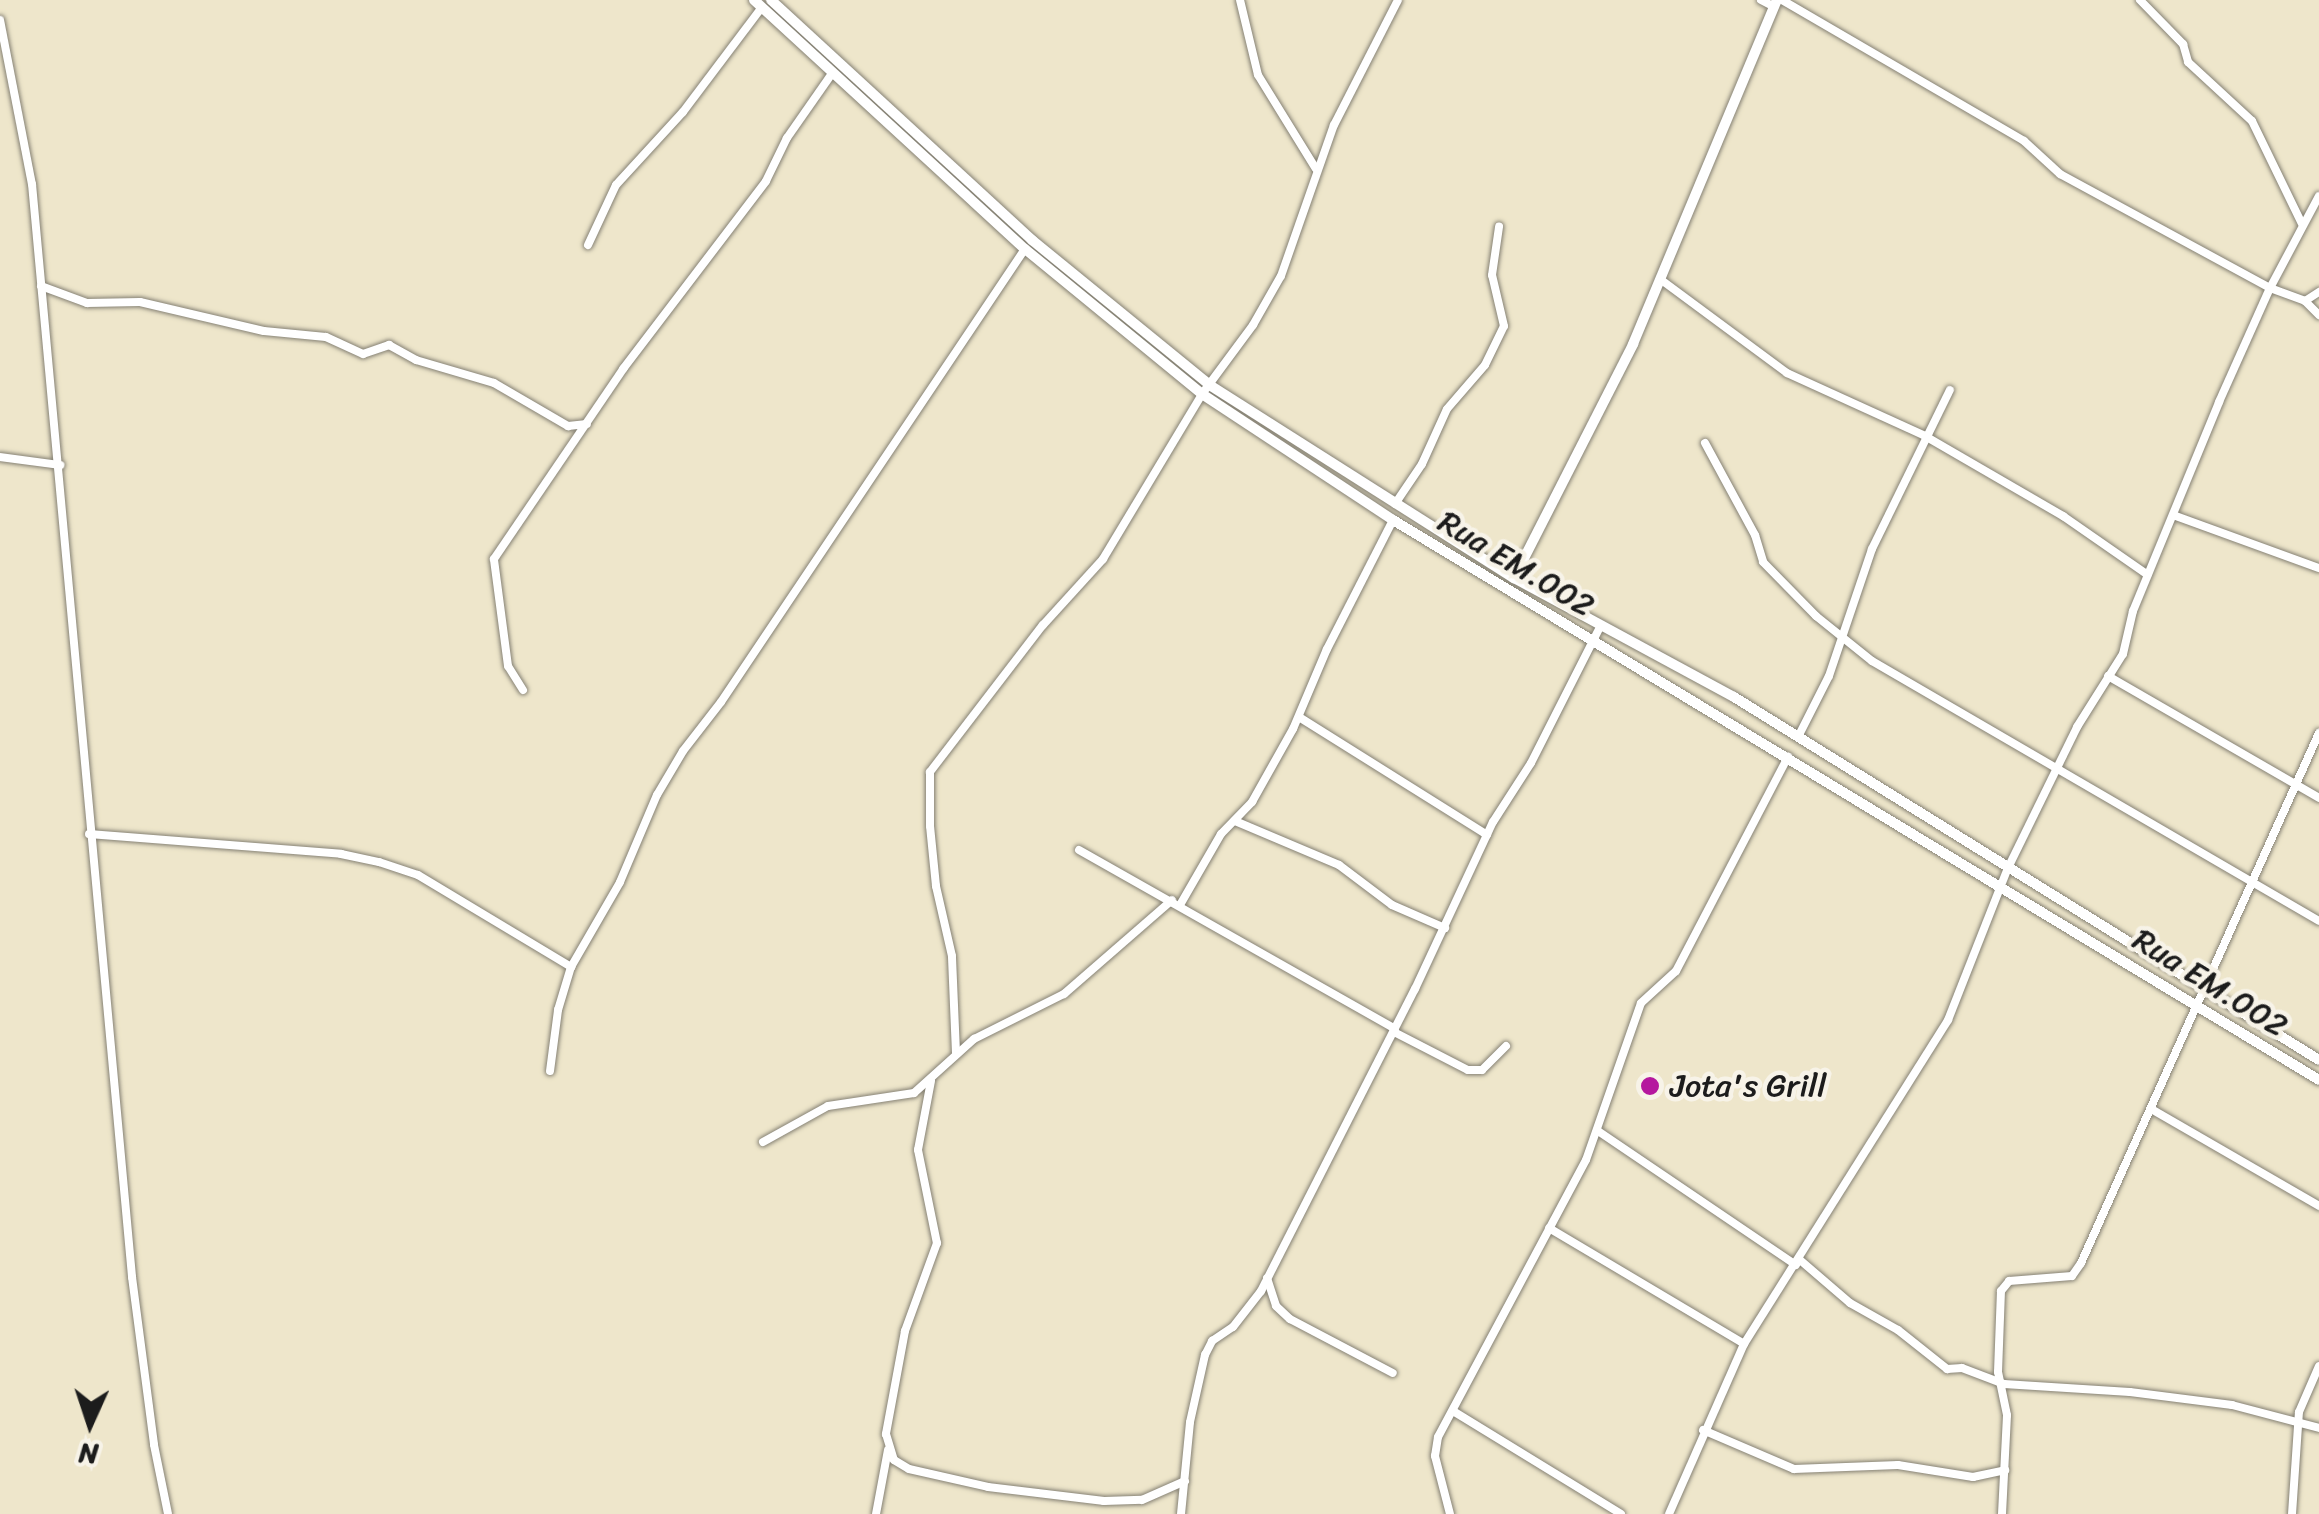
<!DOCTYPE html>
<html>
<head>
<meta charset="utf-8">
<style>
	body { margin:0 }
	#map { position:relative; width:2319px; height:1514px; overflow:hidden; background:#eee6cb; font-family:Sriracha,sans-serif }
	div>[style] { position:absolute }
	.roads { filter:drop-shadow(0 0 2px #858174) drop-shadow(0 0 2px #858174) }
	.minor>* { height:8px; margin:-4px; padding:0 4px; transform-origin:4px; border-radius:4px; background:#fff }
	.tertiary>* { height:10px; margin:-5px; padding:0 5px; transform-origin:5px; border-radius:5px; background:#fff }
	.dots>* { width:28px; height:28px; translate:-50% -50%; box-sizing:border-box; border:5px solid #f7f3e8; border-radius:50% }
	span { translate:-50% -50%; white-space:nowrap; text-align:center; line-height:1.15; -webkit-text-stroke:9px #f7f3e8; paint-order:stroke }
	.street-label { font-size:32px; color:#1c1c1c }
	.poi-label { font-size:32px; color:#1c1c1c }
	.left { translate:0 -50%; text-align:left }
	.north { position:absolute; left:40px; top:1374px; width:100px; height:100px; -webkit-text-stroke:8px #f7f3e8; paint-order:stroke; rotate:183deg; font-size:28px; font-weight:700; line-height:40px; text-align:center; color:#1c1c1c }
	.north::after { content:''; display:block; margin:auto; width:35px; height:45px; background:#1c1c1c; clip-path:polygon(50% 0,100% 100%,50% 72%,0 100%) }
</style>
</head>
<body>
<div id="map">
	<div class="roads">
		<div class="minor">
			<div style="left:1240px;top:0;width:77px;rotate:76.5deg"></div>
			<div style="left:1258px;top:75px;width:110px;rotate:58.3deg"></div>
			<div style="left:1761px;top:0;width:13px;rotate:27deg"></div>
			<div style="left:1782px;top:0;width:280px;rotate:30.2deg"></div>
			<div style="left:2024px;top:141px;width:49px;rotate:42.5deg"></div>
			<div style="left:2060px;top:174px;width:239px;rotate:28.5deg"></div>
			<div style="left:2270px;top:288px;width:37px;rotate:20deg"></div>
			<div style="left:2305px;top:301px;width:20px;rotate:45deg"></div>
			<div style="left:2140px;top:0;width:62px;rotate:45.7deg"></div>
			<div style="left:2183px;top:44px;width:19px;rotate:74deg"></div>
			<div style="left:2188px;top:62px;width:87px;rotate:42.7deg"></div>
			<div style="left:2252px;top:121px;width:114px;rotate:64.1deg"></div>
			<div style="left:0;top:20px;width:167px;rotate:79deg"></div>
			<div style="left:32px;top:184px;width:1098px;rotate:84.77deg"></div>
			<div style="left:132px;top:1277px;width:169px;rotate:82.5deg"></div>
			<div style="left:154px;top:1445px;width:70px;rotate:78.5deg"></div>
			<div style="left:588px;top:245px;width:66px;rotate:-65deg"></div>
			<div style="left:616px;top:185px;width:99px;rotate:-47.5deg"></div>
			<div style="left:683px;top:112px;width:131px;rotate:-53deg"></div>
			<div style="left:1660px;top:279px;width:158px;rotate:36.5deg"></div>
			<div style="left:1787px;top:373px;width:152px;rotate:24.5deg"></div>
			<div style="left:1925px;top:436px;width:160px;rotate:30.1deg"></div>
			<div style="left:2063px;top:516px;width:103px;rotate:34.8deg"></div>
			<div style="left:41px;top:286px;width:49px;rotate:20.3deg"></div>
			<div style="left:87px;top:303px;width:53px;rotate:-1.1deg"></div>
			<div style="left:140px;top:302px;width:127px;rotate:13.2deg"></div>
			<div style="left:264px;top:331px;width:62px;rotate:5.5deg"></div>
			<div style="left:326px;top:337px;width:41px;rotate:24.7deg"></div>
			<div style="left:363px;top:354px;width:28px;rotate:-19deg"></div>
			<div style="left:389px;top:345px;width:31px;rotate:29deg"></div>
			<div style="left:416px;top:360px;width:81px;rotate:16.4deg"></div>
			<div style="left:494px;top:383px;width:86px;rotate:30.2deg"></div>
			<div style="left:568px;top:426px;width:19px;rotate:-6deg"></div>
			<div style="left:2305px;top:301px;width:17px;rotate:-33deg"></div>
			<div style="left:1705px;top:443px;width:105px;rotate:61.5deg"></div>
			<div style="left:1755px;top:535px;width:28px;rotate:73deg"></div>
			<div style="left:1763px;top:562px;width:76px;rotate:45.5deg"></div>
			<div style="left:1816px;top:616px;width:72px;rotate:38.8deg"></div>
			<div style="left:1872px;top:661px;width:517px;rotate:30.18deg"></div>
			<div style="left:0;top:457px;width:61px;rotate:7.6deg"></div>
			<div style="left:1395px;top:504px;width:48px;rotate:-56deg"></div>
			<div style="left:1422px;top:464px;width:60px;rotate:-65.6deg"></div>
			<div style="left:1447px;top:409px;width:58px;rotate:-49.2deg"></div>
			<div style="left:1485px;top:365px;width:43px;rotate:-64deg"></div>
			<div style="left:1504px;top:326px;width:52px;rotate:-103.2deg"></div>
			<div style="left:1492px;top:275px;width:49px;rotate:-81.7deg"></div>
			<div style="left:2173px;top:515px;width:155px;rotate:20deg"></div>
			<div style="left:2108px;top:676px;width:244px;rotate:30deg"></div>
			<div style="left:523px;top:690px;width:28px;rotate:-122deg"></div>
			<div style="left:508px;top:666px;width:108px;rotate:-97.5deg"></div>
			<div style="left:494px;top:559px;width:230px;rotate:-55.8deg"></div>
			<div style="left:623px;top:369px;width:236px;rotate:-52.7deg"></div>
			<div style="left:766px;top:181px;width:48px;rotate:-64deg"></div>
			<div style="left:787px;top:138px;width:80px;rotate:-55.1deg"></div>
			<div style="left:1299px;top:717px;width:222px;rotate:32.1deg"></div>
			<div style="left:1798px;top:737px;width:68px;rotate:-63.1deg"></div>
			<div style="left:1829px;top:676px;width:134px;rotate:-71.3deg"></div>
			<div style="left:1872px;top:549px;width:177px;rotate:-63.9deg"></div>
			<div style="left:1235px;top:821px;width:113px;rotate:22.9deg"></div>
			<div style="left:1339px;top:865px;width:66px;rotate:37deg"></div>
			<div style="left:1392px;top:905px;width:58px;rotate:23.5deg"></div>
			<div style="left:89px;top:834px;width:253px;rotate:4.5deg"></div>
			<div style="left:341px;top:854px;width:39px;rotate:12deg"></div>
			<div style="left:379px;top:862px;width:41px;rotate:18.4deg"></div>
			<div style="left:418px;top:875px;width:179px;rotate:31deg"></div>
			<div style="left:571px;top:967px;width:98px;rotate:-60deg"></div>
			<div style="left:620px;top:882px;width:95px;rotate:-67deg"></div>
			<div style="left:657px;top:795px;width:51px;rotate:-59.4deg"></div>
			<div style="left:683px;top:751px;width:62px;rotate:-52.2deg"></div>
			<div style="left:721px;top:702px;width:546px;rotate:-56.14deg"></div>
			<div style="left:1079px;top:850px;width:363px;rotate:29.5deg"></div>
			<div style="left:1180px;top:905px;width:82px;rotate:-60deg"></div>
			<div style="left:1221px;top:834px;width:45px;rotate:-45.9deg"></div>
			<div style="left:1252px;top:802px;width:84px;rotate:-60.7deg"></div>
			<div style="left:1293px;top:729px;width:87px;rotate:-67deg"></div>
			<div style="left:1327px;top:649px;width:145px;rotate:-62.9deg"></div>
			<div style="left:1394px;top:1032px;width:83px;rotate:27.2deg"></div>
			<div style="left:1468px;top:1070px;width:14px"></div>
			<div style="left:1482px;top:1070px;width:34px;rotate:-45deg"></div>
			<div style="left:956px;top:1053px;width:97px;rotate:-92.4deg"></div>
			<div style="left:952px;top:956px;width:72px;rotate:-102.9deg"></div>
			<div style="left:936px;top:886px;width:60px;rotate:-95.7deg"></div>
			<div style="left:930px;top:826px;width:54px;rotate:-90deg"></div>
			<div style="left:930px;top:772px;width:185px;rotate:-52.5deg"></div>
			<div style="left:1043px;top:625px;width:89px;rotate:-47.7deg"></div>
			<div style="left:1103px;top:559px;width:192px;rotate:-59deg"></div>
			<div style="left:1202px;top:394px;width:86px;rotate:-53.5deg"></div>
			<div style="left:1253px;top:325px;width:56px;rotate:-60.3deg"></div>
			<div style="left:1281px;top:276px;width:160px;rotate:-70.7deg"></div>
			<div style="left:1334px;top:125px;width:140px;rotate:-62.9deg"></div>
			<div style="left:550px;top:1071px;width:62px;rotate:-82.5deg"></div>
			<div style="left:558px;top:1010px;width:45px;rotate:-73.2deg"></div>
			<div style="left:931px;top:1081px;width:70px;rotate:100.7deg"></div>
			<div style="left:918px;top:1150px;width:95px;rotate:78.5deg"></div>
			<div style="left:937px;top:1243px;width:94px;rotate:110deg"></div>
			<div style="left:905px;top:1331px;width:105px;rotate:100.5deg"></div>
			<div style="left:886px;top:1434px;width:27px;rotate:73deg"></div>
			<div style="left:894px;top:1460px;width:17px;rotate:31deg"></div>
			<div style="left:909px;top:1469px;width:81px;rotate:12.8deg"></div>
			<div style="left:988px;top:1487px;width:117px;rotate:6.9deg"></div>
			<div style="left:1104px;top:1501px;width:38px;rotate:-2deg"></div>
			<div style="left:1142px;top:1500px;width:47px;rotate:-23.8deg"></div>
			<div style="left:2153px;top:1110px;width:192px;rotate:30deg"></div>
			<div style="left:1598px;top:1131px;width:239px;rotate:34.1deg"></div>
			<div style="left:763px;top:1142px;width:74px;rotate:-29deg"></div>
			<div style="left:828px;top:1106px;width:87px;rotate:-8.6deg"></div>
			<div style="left:914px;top:1093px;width:81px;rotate:-42deg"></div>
			<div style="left:974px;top:1039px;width:101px;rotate:-26.6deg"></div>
			<div style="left:1064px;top:994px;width:143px;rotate:-41deg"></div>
			<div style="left:1549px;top:1228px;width:227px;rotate:30.7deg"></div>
			<div style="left:1800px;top:1260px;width:66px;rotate:40.7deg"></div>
			<div style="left:1850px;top:1303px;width:55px;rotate:29.4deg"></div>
			<div style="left:1898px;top:1330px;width:63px;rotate:38.5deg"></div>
			<div style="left:1947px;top:1369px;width:15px;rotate:-4deg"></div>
			<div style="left:1962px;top:1368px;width:45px;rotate:20.9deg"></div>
			<div style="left:2004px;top:1384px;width:126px;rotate:3.6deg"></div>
			<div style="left:2130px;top:1392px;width:103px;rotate:7.3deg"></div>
			<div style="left:2232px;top:1405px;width:90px;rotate:14.8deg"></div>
			<div style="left:1267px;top:1278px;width:29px;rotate:72deg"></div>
			<div style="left:1276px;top:1306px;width:19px;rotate:43deg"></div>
			<div style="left:1290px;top:1319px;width:116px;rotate:27.7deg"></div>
			<div style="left:1453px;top:1411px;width:197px;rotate:31.5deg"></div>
			<div style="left:1703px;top:1430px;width:99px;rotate:23.2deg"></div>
			<div style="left:1794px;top:1469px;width:104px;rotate:-2.2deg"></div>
			<div style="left:1898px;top:1465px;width:76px;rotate:9.1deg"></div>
			<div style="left:1973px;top:1477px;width:33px;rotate:-12deg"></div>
			<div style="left:876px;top:1514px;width:65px;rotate:-79.4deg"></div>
			<div style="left:1181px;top:1514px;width:92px;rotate:-84.4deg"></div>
			<div style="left:1190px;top:1422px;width:69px;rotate:-77.4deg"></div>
			<div style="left:1205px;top:1355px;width:16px;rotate:-63deg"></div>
			<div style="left:1212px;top:1341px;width:25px;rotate:-34deg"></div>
			<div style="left:1233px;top:1327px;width:46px;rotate:-52.1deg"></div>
			<div style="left:1261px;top:1291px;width:339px;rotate:-63deg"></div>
			<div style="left:1415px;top:989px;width:184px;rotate:-65deg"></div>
			<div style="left:1493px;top:822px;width:70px;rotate:-57.2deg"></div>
			<div style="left:1531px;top:763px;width:155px;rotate:-63.1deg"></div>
			<div style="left:1450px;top:1514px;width:60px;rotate:-104.5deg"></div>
			<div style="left:1435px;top:1456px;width:19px;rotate:-81deg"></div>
			<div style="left:1438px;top:1437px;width:314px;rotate:-61.9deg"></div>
			<div style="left:1586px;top:1160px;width:166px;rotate:-70.7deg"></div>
			<div style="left:1641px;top:1003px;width:47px;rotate:-42.4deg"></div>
			<div style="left:1676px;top:971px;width:242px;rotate:-62.4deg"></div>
			<div style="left:1669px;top:1514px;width:186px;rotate:-66.2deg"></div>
			<div style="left:1744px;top:1344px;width:383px;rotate:-57.8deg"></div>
			<div style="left:1948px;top:1020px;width:163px;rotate:-68.5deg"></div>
			<div style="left:2008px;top:868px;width:157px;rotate:-63.9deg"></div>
			<div style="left:2077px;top:727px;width:86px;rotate:-57.8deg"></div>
			<div style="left:2123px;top:654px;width:44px;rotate:-76.9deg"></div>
			<div style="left:2133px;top:611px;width:226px;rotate:-67.6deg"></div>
			<div style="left:2219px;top:402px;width:125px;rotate:-65.9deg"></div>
			<div style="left:2270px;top:288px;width:104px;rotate:-62deg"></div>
			<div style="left:2002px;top:1514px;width:99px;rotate:-87.1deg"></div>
			<div style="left:2007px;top:1415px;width:44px;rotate:-101.8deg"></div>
			<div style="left:1998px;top:1372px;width:81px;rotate:-87.9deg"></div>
			<div style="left:2001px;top:1291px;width:13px;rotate:-51deg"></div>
			<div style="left:2009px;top:1281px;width:63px;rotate:-4.5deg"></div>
			<div style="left:2072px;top:1276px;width:16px;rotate:-55deg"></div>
			<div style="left:2081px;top:1263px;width:581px;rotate:-65.82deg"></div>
			<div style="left:2292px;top:1514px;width:102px;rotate:-86.1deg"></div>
			<div style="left:2299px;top:1412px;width:50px;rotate:-66.5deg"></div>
		</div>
		<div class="tertiary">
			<div style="left:754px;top:0;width:368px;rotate:42.6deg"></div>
			<div style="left:1025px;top:249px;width:229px;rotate:39.3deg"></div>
			<div style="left:1202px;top:394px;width:229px;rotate:33.4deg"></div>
			<div style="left:1393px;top:520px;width:1082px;rotate:31.16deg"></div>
			<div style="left:771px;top:0;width:355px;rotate:42.6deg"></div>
			<div style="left:1032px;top:240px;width:231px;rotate:39.2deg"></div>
			<div style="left:1211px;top:386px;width:359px;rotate:32.4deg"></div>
			<div style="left:1514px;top:578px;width:250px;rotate:28.4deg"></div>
			<div style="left:1734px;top:697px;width:688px;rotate:31.82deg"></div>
			<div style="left:1514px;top:578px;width:263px;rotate:-63deg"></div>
			<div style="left:1633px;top:344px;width:373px;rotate:-67.3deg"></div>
		</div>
	</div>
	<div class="dots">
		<div style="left:1650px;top:1086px;background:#b5179e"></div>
	</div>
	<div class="street-label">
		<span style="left:1516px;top:564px;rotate:31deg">Rua EM.002</span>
		<span style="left:2210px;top:983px;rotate:32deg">Rua EM.002</span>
	</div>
	<div class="poi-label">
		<span class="left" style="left:1670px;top:1086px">Jota's Grill</span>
	</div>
	<div class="north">N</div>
</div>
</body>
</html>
